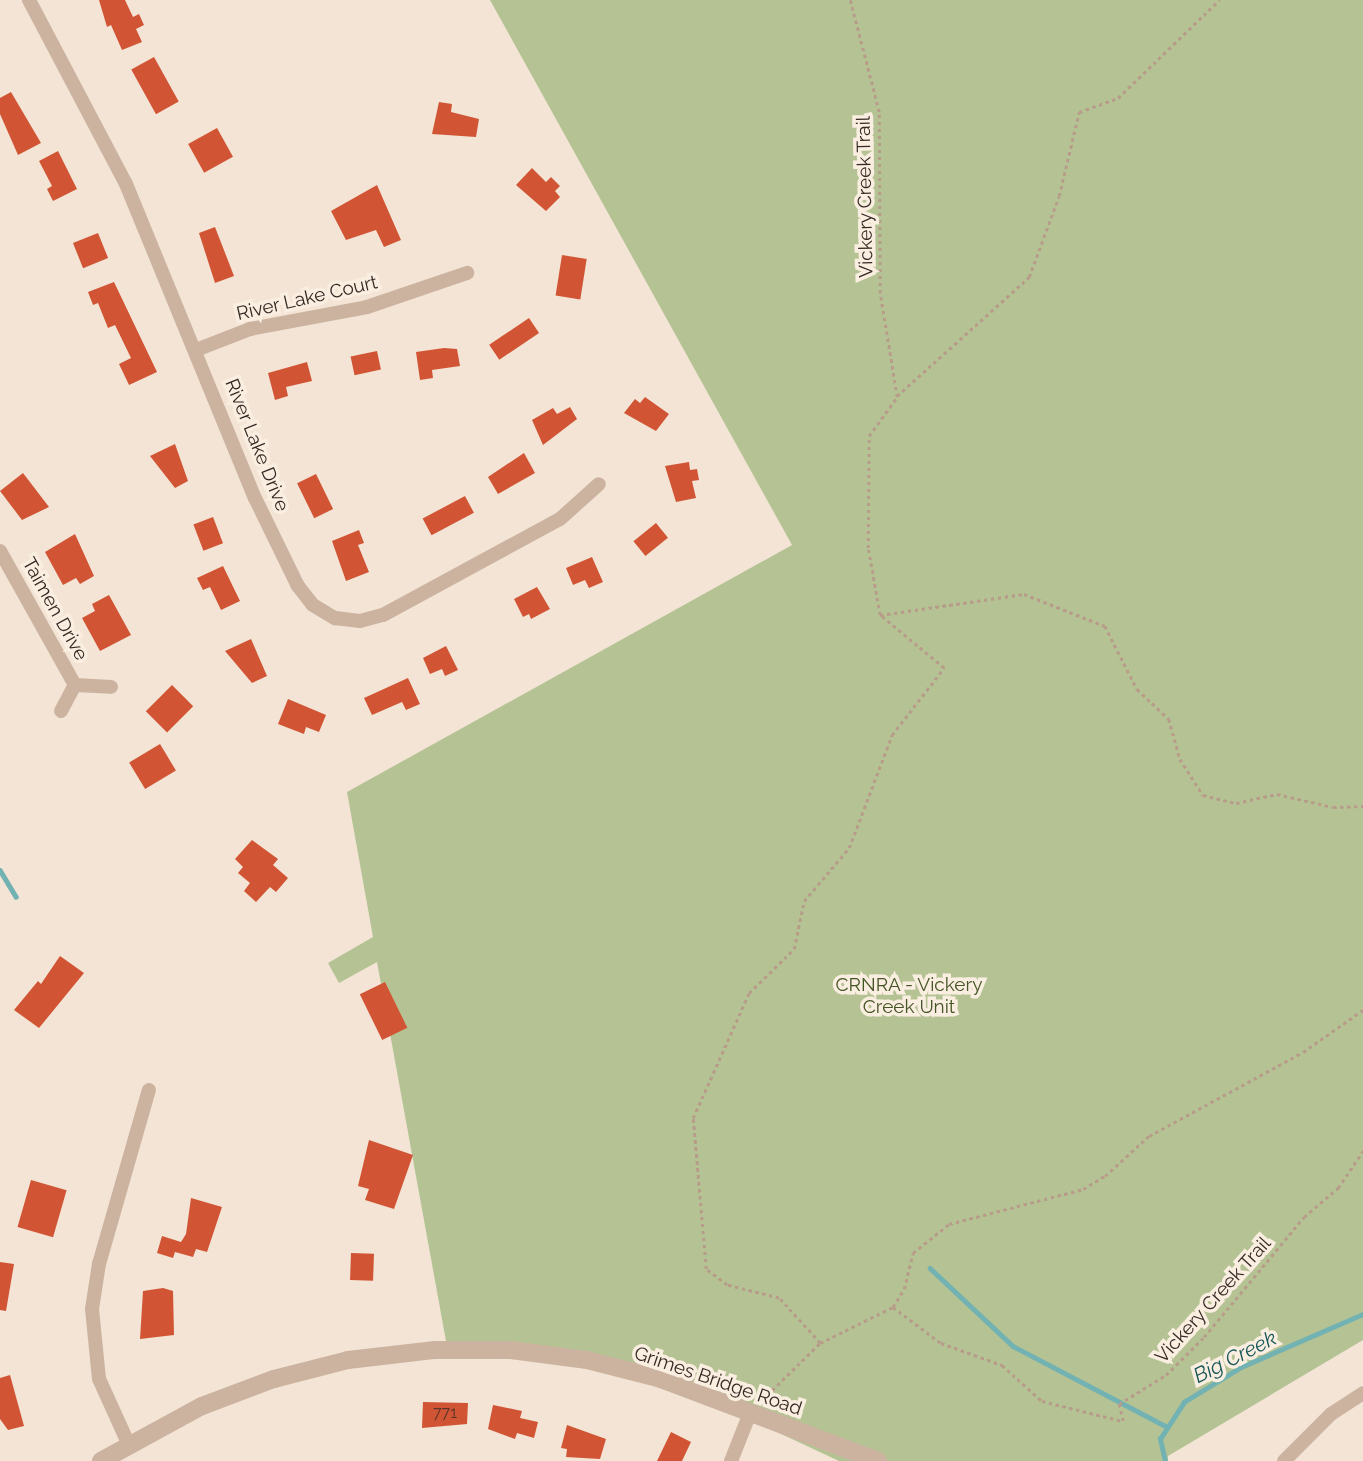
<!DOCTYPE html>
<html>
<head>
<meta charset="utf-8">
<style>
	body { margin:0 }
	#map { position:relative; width:1363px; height:1461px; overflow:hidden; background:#f3e4d5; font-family:Raleway,sans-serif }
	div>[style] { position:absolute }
	.green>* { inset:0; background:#b5c394 }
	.stream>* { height:4.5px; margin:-2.25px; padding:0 2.25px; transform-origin:2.25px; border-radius:2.25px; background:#72b2b2 }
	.building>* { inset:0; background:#d15534; transform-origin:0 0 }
	.path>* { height:2.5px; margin-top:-1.25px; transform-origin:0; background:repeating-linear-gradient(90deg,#b79c8a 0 3.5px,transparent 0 7px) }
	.minor>* { height:14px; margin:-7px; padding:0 7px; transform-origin:7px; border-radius:7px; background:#cbb3a0 }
	.tertiary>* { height:18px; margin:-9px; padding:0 9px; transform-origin:9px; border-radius:9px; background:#cbb3a0 }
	span { translate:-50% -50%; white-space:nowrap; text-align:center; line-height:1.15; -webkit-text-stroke:7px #faeee1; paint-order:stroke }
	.number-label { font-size:16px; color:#5c3428 }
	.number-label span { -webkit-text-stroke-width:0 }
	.street-label { font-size:19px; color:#352924 }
	.park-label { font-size:19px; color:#455526 }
	.water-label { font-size:21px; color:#165759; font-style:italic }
</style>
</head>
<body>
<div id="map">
	<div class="green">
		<div style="clip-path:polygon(490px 0,1363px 0,1363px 1340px,1168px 1456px,1168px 1461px,839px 1461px,719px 1405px,595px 1355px,446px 1341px,377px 962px,339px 983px,328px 963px,373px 937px,347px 792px,792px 545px)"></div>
	</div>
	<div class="stream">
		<div style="left:0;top:870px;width:31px;rotate:59deg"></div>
		<div style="left:930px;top:1268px;width:114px;rotate:43.2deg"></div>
		<div style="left:1013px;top:1346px;width:174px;rotate:27.7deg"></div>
		<div style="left:1165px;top:1461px;width:23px;rotate:-103deg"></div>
		<div style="left:1160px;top:1439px;width:44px;rotate:-57deg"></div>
		<div style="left:1184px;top:1402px;width:67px;rotate:-31.6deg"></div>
		<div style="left:1241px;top:1367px;width:133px;rotate:-23.5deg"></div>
	</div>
	<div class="building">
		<div style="clip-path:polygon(99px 0,125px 0,133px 17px,139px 14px,144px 25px,136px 29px,142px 42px,122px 50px,111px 25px,107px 27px)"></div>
		<div style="left:154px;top:57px;width:51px;height:26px;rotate:61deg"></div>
		<div style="clip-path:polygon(11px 92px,41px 143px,18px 155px,0 114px,0 98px)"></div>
		<div style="clip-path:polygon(439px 102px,452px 104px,451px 112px,479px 119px,476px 137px,432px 134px)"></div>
		<div style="left:217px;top:128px;width:33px;height:33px;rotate:61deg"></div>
		<div style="clip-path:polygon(58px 151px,77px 189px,53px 201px,47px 189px,52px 186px,39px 161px)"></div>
		<div style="clip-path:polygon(532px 168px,546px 182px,551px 177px,560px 186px,555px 191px,560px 197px,546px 211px,516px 185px)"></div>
		<div style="clip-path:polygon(377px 185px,401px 240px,384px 247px,376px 230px,346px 240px,331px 211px)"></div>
		<div style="clip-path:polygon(215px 227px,234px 276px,215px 283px,199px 233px)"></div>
		<div style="left:98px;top:233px;width:27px;height:27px;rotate:68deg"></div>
		<div style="left:562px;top:255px;width:25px;height:41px;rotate:9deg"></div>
		<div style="clip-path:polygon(114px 282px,157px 372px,129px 385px,119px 364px,131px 358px,115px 325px,108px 328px,98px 303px,93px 305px,88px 292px)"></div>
		<div style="left:529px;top:318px;width:18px;height:48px;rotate:56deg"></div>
		<div style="clip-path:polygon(444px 348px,457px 349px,460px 366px,432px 370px,433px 378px,420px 380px,416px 352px)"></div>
		<div style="left:377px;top:351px;width:19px;height:27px;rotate:78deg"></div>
		<div style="clip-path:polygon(307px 362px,312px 381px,286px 387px,288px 396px,275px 400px,268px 373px)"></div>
		<div style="clip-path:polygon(645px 397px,669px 414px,656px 431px,624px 413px,635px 399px,640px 403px)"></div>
		<div style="clip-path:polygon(570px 407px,577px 419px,543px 445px,532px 420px,553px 408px,557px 414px)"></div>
		<div style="clip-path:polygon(175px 444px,188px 481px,175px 488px,150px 456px)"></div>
		<div style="clip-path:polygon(524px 453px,535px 473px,498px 494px,488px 477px)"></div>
		<div style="clip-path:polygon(689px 462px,690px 470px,697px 469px,699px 480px,692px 481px,696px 498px,676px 502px,665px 466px)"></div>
		<div style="clip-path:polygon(23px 473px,49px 507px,22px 520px,0 491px)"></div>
		<div style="left:316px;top:474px;width:39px;height:21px;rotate:64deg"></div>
		<div style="left:465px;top:496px;width:19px;height:48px;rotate:62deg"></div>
		<div style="left:213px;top:517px;width:28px;height:21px;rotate:69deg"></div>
		<div style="left:656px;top:523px;width:19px;height:29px;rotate:51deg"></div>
		<div style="clip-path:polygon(359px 530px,364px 543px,358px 545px,369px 572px,346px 581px,332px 541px)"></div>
		<div style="clip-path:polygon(75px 534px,94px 576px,80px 584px,76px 578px,63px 585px,45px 552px)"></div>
		<div style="clip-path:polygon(592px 557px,603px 582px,589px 588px,585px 580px,573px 585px,566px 568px)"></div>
		<div style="clip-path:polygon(223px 566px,240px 601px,221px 610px,210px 587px,203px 590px,197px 578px)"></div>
		<div style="clip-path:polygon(537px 587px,550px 609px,531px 619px,529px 614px,523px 617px,514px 599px)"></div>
		<div style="clip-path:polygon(109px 595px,131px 635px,100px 651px,82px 618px,95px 611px,92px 604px)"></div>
		<div style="clip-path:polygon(251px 639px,267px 676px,252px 683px,225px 651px)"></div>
		<div style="clip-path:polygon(446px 646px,458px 670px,445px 676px,442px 669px,430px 674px,423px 658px)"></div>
		<div style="clip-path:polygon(408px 678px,420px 704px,406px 710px,402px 702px,372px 715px,364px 698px)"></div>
		<div style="left:172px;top:685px;width:30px;height:37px;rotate:45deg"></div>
		<div style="clip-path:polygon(288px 699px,326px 715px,319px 732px,306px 727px,304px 734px,278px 724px)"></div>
		<div style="left:160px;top:744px;width:31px;height:36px;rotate:59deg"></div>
		<div style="clip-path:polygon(252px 840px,278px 859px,273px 865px,288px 878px,276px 892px,270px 887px,256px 902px,244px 891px,250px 883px,238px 873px,243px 867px,235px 859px)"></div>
		<div style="clip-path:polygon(60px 956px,84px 973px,39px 1028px,14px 1010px,38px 981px,41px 984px)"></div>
		<div style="left:385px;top:982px;width:51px;height:28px;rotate:64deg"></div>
		<div style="clip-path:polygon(369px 1140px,413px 1155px,394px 1209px,365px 1200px,369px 1189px,358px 1186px)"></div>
		<div style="left:31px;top:1180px;width:37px;height:49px;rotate:16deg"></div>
		<div style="clip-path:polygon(191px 1198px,222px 1207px,207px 1252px,196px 1249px,193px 1257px,175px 1252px,173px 1258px,157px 1253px,162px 1236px,181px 1242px,186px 1234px)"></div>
		<div style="left:351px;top:1253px;width:23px;height:27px;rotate:2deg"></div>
		<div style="clip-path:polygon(0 1262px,14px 1264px,6px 1311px,0 1310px)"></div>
		<div style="clip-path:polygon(163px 1288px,173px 1291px,174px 1335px,140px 1339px,143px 1291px)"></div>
		<div style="clip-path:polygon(10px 1375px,24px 1426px,8px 1430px,0 1419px,0 1378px)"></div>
		<div style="clip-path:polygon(423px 1402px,468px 1403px,467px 1424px,422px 1428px)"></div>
		<div style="clip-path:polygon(493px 1405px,522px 1411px,520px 1418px,538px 1422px,534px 1438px,517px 1433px,515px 1439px,488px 1429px)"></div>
		<div style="clip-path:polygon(567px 1425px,606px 1439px,600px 1459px,566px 1457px,567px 1449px,561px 1448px)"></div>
		<div style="clip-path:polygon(671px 1432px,691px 1442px,682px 1461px,657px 1461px)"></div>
	</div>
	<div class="path">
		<div style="left:897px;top:396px;width:178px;rotate:-42deg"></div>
		<div style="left:1029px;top:277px;width:86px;rotate:-69.7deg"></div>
		<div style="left:1059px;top:196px;width:86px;rotate:-76.6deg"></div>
		<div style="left:1079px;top:112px;width:41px;rotate:-19.7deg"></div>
		<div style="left:1118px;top:98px;width:141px;rotate:-44.1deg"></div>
		<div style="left:880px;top:615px;width:146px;rotate:-8.3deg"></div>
		<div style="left:1024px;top:594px;width:87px;rotate:21.6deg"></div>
		<div style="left:1105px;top:626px;width:71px;rotate:63.1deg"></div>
		<div style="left:1137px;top:689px;width:44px;rotate:43.2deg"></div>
		<div style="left:1169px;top:719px;width:41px;rotate:74.6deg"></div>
		<div style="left:1180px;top:759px;width:43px;rotate:57.4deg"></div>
		<div style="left:1203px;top:795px;width:34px;rotate:14deg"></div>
		<div style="left:1236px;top:803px;width:42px;rotate:-12.4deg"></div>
		<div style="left:1277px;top:794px;width:57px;rotate:13.1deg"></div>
		<div style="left:1333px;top:807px;width:30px;rotate:-2deg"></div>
		<div style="left:893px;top:1307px;width:60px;rotate:36.9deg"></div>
		<div style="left:941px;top:1343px;width:65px;rotate:19.8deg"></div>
		<div style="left:1002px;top:1365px;width:54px;rotate:42deg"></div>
		<div style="left:1042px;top:1401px;width:83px;rotate:13.9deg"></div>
		<div style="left:1123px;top:1421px;width:17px;rotate:-103deg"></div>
		<div style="left:1119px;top:1404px;width:55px;rotate:-31.7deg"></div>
		<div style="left:1166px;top:1375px;width:54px;rotate:-45deg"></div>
		<div style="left:1204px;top:1337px;width:156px;rotate:-50.2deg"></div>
		<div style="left:1304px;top:1217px;width:45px;rotate:-40.5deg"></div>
		<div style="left:1338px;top:1188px;width:45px;rotate:-56deg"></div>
		<div style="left:820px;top:1343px;width:81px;rotate:-26.3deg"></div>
		<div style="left:893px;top:1307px;width:21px;rotate:-59deg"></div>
		<div style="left:904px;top:1289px;width:37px;rotate:-76deg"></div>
		<div style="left:913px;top:1253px;width:46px;rotate:-38.9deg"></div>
		<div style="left:949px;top:1224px;width:138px;rotate:-14.6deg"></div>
		<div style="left:1083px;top:1189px;width:26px;rotate:-31deg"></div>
		<div style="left:1105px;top:1176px;width:59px;rotate:-42.3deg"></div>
		<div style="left:1149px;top:1136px;width:175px;rotate:-28.6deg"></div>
		<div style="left:1303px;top:1052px;width:73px;rotate:-35deg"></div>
		<div style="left:762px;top:1400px;width:81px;rotate:-44.5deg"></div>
		<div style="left:820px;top:1343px;width:61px;rotate:-132.3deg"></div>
		<div style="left:779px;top:1298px;width:54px;rotate:-166deg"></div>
		<div style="left:727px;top:1285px;width:26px;rotate:-143deg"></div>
		<div style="left:706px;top:1269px;width:152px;rotate:-94.9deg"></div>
		<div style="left:693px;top:1118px;width:137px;rotate:-65.9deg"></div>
		<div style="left:749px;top:993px;width:63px;rotate:-44.4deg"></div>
		<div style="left:794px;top:949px;width:49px;rotate:-78.2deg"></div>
		<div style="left:804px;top:901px;width:70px;rotate:-49.7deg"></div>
		<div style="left:849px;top:848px;width:121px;rotate:-69.2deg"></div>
		<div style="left:892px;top:735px;width:85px;rotate:-52.2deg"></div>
		<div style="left:944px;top:668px;width:83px;rotate:-140.4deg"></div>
		<div style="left:880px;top:615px;width:68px;rotate:-100.2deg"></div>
		<div style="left:868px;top:548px;width:112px;rotate:-89.5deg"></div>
		<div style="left:869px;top:436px;width:48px;rotate:-54.3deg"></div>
		<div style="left:897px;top:397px;width:105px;rotate:-99.3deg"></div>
		<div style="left:880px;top:293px;width:181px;rotate:-90.3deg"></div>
		<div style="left:879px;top:112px;width:116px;rotate:-104.5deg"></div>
	</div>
	<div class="minor">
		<div style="left:29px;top:0;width:208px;rotate:62.2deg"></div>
		<div style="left:126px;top:184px;width:339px;rotate:67.7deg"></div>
		<div style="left:255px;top:498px;width:98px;rotate:64deg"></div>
		<div style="left:298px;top:586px;width:24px;rotate:52deg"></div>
		<div style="left:313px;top:605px;width:26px;rotate:31deg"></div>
		<div style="left:335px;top:618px;width:25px;rotate:7deg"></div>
		<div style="left:360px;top:621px;width:24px;rotate:-15deg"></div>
		<div style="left:383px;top:615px;width:201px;rotate:-28.5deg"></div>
		<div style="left:560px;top:519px;width:52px;rotate:-41.9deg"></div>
		<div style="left:196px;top:350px;width:58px;rotate:-21.3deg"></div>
		<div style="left:250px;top:329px;width:119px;rotate:-10.6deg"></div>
		<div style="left:367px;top:307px;width:106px;rotate:-18.8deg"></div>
		<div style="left:0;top:551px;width:154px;rotate:60.8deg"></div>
		<div style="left:61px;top:711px;width:30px;rotate:-62deg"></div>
		<div style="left:75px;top:685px;width:36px;rotate:3deg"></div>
		<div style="left:129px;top:1445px;width:72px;rotate:-114.4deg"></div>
		<div style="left:99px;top:1379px;width:70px;rotate:-95.7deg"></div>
		<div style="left:92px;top:1309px;width:46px;rotate:-81.2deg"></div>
		<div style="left:99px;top:1264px;width:181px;rotate:-74deg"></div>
		<div style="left:731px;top:1461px;width:52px;rotate:-68.4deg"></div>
		<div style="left:1284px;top:1461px;width:66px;rotate:-45deg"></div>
		<div style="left:1331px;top:1414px;width:38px;rotate:-33deg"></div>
	</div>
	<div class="tertiary">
		<div style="left:101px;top:1461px;width:115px;rotate:-28.6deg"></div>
		<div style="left:202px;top:1406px;width:77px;rotate:-20.6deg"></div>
		<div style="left:274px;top:1379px;width:76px;rotate:-14.4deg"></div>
		<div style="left:348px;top:1360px;width:88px;rotate:-6.6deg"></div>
		<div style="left:435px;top:1350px;width:76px"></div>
		<div style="left:511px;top:1350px;width:77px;rotate:7.5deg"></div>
		<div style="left:587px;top:1360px;width:76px;rotate:14.4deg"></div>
		<div style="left:661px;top:1379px;width:232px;rotate:20.7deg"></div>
	</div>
	<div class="number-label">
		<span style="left:445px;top:1413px">771</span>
	</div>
	<div class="street-label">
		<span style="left:865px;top:197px;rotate:-91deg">Vickery Creek Trail</span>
		<span style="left:307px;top:298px;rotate:-13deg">River Lake Court</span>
		<span style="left:257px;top:445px;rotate:68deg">River Lake Drive</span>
		<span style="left:55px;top:609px;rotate:61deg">Taimen Drive</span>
		<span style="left:1213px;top:1300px;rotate:-48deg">Vickery Creek Trail</span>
		<span style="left:718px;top:1381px;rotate:19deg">Grimes Bridge Road</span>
	</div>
	<div class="park-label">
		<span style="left:909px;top:996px">CRNRA - Vickery<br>Creek Unit</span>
	</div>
	<div class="water-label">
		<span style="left:1235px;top:1357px;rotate:-27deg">Big Creek</span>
	</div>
</div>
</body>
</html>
